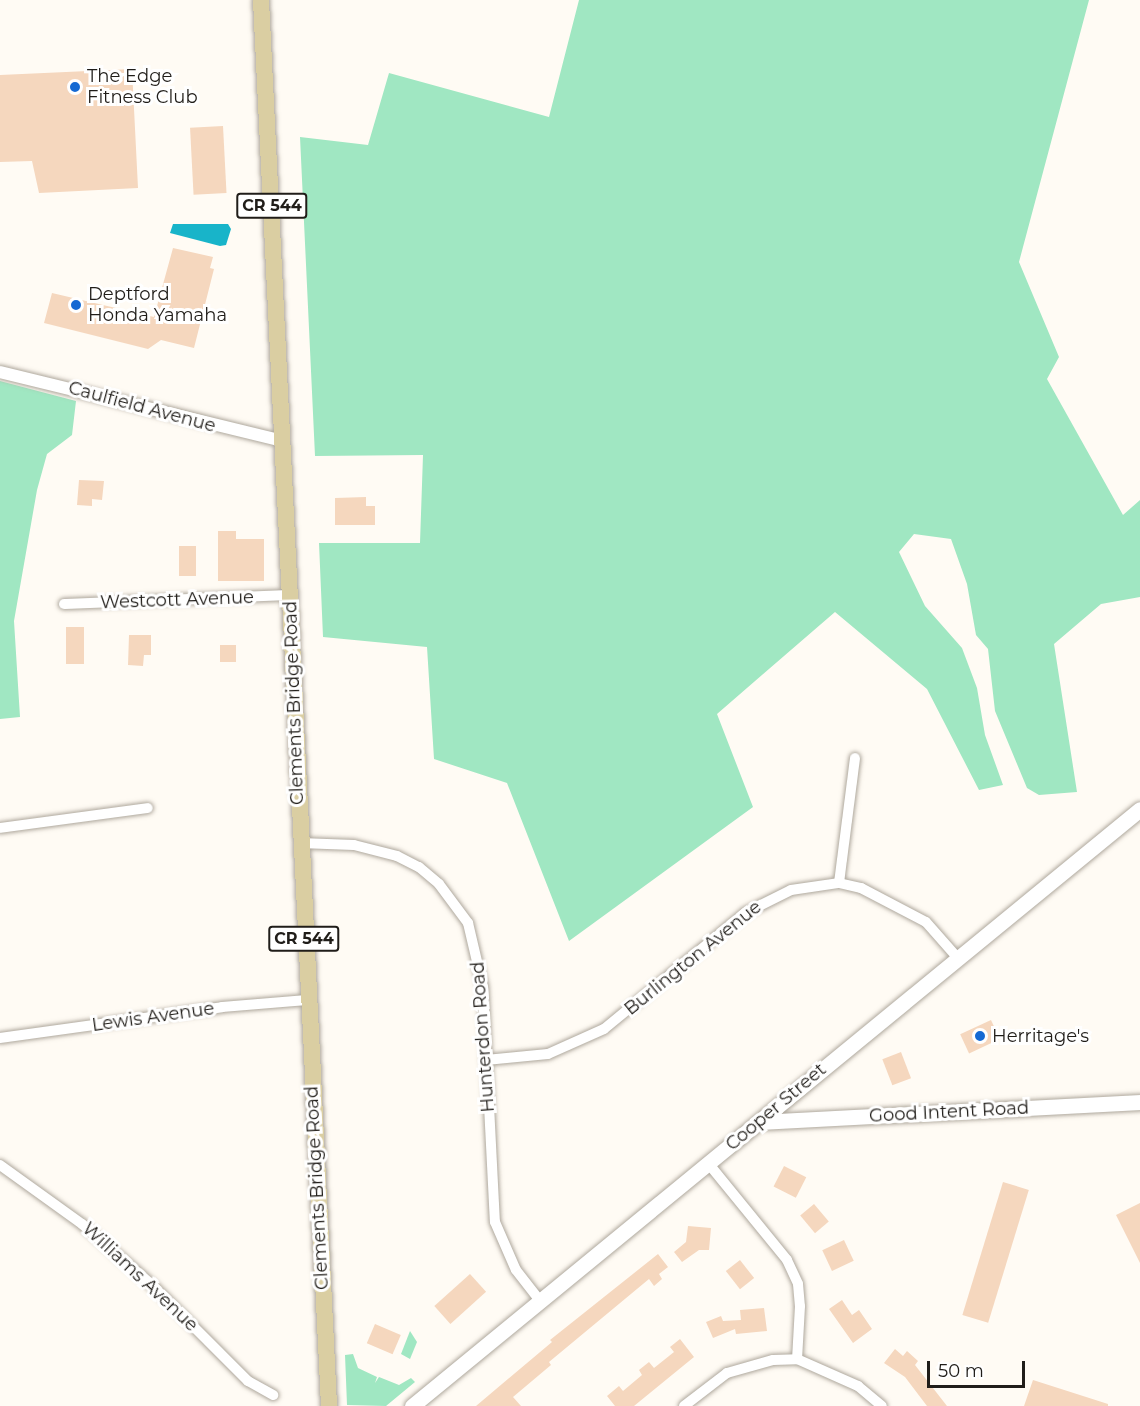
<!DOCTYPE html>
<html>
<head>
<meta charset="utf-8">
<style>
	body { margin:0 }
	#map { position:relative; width:1140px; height:1406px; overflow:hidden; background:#fffbf4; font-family:Montserrat,sans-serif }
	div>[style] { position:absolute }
	.green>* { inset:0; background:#a0e7c2 }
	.water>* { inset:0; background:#18b4c9 }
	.building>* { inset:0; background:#f5d7be; transform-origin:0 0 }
	.roads { filter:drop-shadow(0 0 2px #afa89d) drop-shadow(0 0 2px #afa89d) }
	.minor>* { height:10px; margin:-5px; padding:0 5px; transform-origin:5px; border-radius:5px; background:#fff }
	.tertiary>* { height:12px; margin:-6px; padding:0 6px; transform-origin:6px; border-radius:6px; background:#fff }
	.secondary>* { height:15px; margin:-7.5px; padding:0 7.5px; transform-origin:7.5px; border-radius:7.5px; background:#fff }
	.primary>* { height:16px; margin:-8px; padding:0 8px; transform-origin:8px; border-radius:8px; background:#dacea2 }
	.dots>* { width:16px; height:16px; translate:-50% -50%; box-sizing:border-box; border:3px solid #fff; border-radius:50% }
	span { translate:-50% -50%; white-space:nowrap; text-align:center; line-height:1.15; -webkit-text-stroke:6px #fff; paint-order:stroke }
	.shield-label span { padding:2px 4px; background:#fff; border:2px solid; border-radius:4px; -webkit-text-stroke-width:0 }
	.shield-label { font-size:16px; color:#201d19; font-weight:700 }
	.poi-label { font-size:18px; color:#201d19 }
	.left { translate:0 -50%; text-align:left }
	.street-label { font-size:18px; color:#201d19 }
	.scale { position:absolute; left:927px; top:1361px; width:98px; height:27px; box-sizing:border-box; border:3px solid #201d19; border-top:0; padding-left:8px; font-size:18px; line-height:21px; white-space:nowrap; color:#201d19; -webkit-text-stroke:4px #fff; paint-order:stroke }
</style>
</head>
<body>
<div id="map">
	<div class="green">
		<div style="clip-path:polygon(579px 0,1089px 0,1019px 262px,1059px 357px,1047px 379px,1123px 515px,1140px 500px,1140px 597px,1101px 604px,1054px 644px,1077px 792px,1039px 795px,1027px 788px,995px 711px,988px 649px,976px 635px,967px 584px,951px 539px,914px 534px,899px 552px,925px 606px,962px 648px,977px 688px,985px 735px,1003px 785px,979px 790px,927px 689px,835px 612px,717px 714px,753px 807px,569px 941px,507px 783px,434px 759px,427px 647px,323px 637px,319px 543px,420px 543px,423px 455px,315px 456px,300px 137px,368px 145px,389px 73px,549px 117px)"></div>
		<div style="clip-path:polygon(0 381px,76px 401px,72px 435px,47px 454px,37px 490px,14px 621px,20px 717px,0 719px)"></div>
		<div style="clip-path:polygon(410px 1331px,417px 1342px,410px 1359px,401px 1354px)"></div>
		<div style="clip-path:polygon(353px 1354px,358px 1368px,377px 1377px,375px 1383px,379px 1377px,399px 1385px,411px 1378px,415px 1382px,386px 1406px,347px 1405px,345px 1355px)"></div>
	</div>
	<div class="water">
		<div style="clip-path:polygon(173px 224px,228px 224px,231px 229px,226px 245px,220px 246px,170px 233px)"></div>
	</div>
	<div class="building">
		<div style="clip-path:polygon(132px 69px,138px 188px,39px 193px,32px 161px,0 162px,0 75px)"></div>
		<div style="left:223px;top:126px;width:67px;height:33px;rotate:87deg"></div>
		<div style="clip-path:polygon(173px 248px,213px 257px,210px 268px,214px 269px,194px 348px,161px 340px,148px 349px,44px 323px,52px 293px,154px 317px)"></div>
		<div style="clip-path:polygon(79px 480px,104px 481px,102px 500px,92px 499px,92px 506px,77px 505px)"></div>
		<div style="clip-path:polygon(366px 497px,366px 506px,375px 506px,375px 525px,335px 525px,335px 498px)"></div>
		<div style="clip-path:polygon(218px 531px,236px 531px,236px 539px,264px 539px,264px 581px,218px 581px)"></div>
		<div style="left:179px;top:546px;width:17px;height:30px"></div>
		<div style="left:66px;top:627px;width:18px;height:37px"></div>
		<div style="clip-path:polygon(129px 635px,151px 635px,151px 655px,144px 655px,143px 666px,128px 665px)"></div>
		<div style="left:220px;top:645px;width:16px;height:17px"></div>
		<div style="left:991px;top:1020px;width:21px;height:34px;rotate:65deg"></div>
		<div style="left:901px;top:1052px;width:28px;height:20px;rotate:69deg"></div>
		<div style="left:784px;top:1166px;width:25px;height:23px;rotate:27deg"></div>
		<div style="left:1003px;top:1182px;width:27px;height:139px;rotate:17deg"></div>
		<div style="clip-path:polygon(1140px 1203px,1140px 1263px,1116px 1215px)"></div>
		<div style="left:814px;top:1204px;width:23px;height:18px;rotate:50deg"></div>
		<div style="clip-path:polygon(688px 1226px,711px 1228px,709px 1250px,699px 1250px,682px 1262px,674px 1252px,686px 1242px)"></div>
		<div style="left:844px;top:1240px;width:23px;height:24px;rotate:65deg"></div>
		<div style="clip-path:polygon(658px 1254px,668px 1267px,659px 1274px,662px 1279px,654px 1286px,649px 1279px,549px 1362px,551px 1365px,513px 1397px,521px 1406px,476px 1406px,552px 1342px,550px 1340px)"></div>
		<div style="left:740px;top:1260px;width:23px;height:18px;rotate:52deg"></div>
		<div style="left:470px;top:1274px;width:24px;height:48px;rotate:48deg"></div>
		<div style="clip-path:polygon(842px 1300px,852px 1315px,859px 1310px,872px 1329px,853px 1343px,829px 1309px)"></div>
		<div style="clip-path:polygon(764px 1308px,767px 1331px,736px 1334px,735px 1329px,713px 1338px,706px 1322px,721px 1316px,723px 1321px,741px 1320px,740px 1310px)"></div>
		<div style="left:375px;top:1324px;width:28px;height:21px;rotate:23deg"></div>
		<div style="clip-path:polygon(680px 1339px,694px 1357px,634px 1406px,615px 1406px,607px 1396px,619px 1386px,623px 1391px,642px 1375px,639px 1370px,649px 1362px,654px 1368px,674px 1352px,670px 1347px)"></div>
		<div style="clip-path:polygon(895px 1349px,903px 1356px,907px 1351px,918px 1361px,915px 1365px,947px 1406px,927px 1406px,905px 1377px,884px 1363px)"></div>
		<div style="clip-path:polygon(1033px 1380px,1108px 1404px,1108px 1406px,1024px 1406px)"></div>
	</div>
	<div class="roads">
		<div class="minor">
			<div style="left:64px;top:604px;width:226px;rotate:-2.3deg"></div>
			<div style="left:0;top:828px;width:149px;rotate:-7.7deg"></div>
			<div style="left:300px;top:843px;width:54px;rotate:2.1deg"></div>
			<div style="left:354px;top:845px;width:44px;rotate:14.3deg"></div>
			<div style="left:397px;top:856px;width:25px;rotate:27deg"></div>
			<div style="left:419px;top:867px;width:26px;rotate:40deg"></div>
			<div style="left:439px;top:884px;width:49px;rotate:53.4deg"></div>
			<div style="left:468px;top:923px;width:66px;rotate:76.8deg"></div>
			<div style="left:483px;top:987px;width:235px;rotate:87.1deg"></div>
			<div style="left:495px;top:1222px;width:52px;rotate:66.4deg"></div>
			<div style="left:516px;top:1270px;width:39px;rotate:52deg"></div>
			<div style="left:839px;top:883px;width:126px;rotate:-82.7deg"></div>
			<div style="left:0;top:1038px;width:224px;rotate:-7.9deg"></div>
			<div style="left:222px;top:1007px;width:85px;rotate:-4.7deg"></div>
			<div style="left:486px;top:1060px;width:62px;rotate:-5.5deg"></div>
			<div style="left:548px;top:1054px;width:61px;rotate:-24.1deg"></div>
			<div style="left:604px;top:1029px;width:183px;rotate:-39.4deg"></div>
			<div style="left:745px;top:913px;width:51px;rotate:-26.6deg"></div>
			<div style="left:791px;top:890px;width:49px;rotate:-8.3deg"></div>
			<div style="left:839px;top:883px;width:23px;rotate:13deg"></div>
			<div style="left:861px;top:888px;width:73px;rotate:27.6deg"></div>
			<div style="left:926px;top:922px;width:45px;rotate:48.6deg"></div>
			<div style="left:708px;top:1163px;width:125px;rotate:50.8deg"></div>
			<div style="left:787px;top:1260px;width:26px;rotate:65deg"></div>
			<div style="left:798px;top:1284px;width:22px;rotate:85deg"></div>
			<div style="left:800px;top:1306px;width:53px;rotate:93.2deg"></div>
			<div style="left:0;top:1165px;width:101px;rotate:35.7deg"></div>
			<div style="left:82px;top:1224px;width:93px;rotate:41.1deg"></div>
			<div style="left:152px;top:1285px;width:136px;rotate:45deg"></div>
			<div style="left:248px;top:1381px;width:29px;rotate:29deg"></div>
			<div style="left:684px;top:1406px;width:54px;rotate:-37.5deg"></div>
			<div style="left:727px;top:1373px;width:48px;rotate:-15.8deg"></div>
			<div style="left:773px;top:1360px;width:24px;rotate:-2deg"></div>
			<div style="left:797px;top:1359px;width:67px;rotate:23.9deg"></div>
			<div style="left:858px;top:1386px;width:31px;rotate:40deg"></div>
		</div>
		<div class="tertiary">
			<div style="left:0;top:372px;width:292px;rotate:13.7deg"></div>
		</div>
		<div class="secondary">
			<div style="left:759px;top:1122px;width:382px;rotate:-3deg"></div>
			<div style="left:412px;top:1406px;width:941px;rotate:-39.35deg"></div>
		</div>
		<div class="primary">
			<div style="left:261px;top:0;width:1408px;rotate:87.23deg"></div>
		</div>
	</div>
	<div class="dots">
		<div style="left:75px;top:87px;background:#1569d3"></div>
		<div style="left:76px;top:305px;background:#1569d3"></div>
		<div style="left:980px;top:1036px;background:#1569d3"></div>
	</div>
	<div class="shield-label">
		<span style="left:272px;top:206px">CR 544</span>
		<span style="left:304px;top:939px">CR 544</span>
	</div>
	<div class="poi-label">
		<span class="left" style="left:87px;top:87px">The Edge<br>Fitness Club</span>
		<span class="left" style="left:88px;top:305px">Deptford<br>Honda Yamaha</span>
		<span class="left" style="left:992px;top:1036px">Herritage's</span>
	</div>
	<div class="street-label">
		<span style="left:142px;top:407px;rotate:15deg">Caulfield Avenue</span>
		<span style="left:177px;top:600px;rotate:-2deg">Westcott Avenue</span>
		<span style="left:294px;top:703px;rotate:-92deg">Clements Bridge Road</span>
		<span style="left:693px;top:958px;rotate:-39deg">Burlington Avenue</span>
		<span style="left:153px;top:1017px;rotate:-8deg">Lewis Avenue</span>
		<span style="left:483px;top:1037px;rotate:-94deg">Hunterdon Road</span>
		<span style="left:776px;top:1107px;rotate:-40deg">Cooper Street</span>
		<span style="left:949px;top:1112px;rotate:-3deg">Good Intent Road</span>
		<span style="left:317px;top:1188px;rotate:-93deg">Clements Bridge Road</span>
		<span style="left:140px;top:1277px;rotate:43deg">Williams Avenue</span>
	</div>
	<div class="scale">50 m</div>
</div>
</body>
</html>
